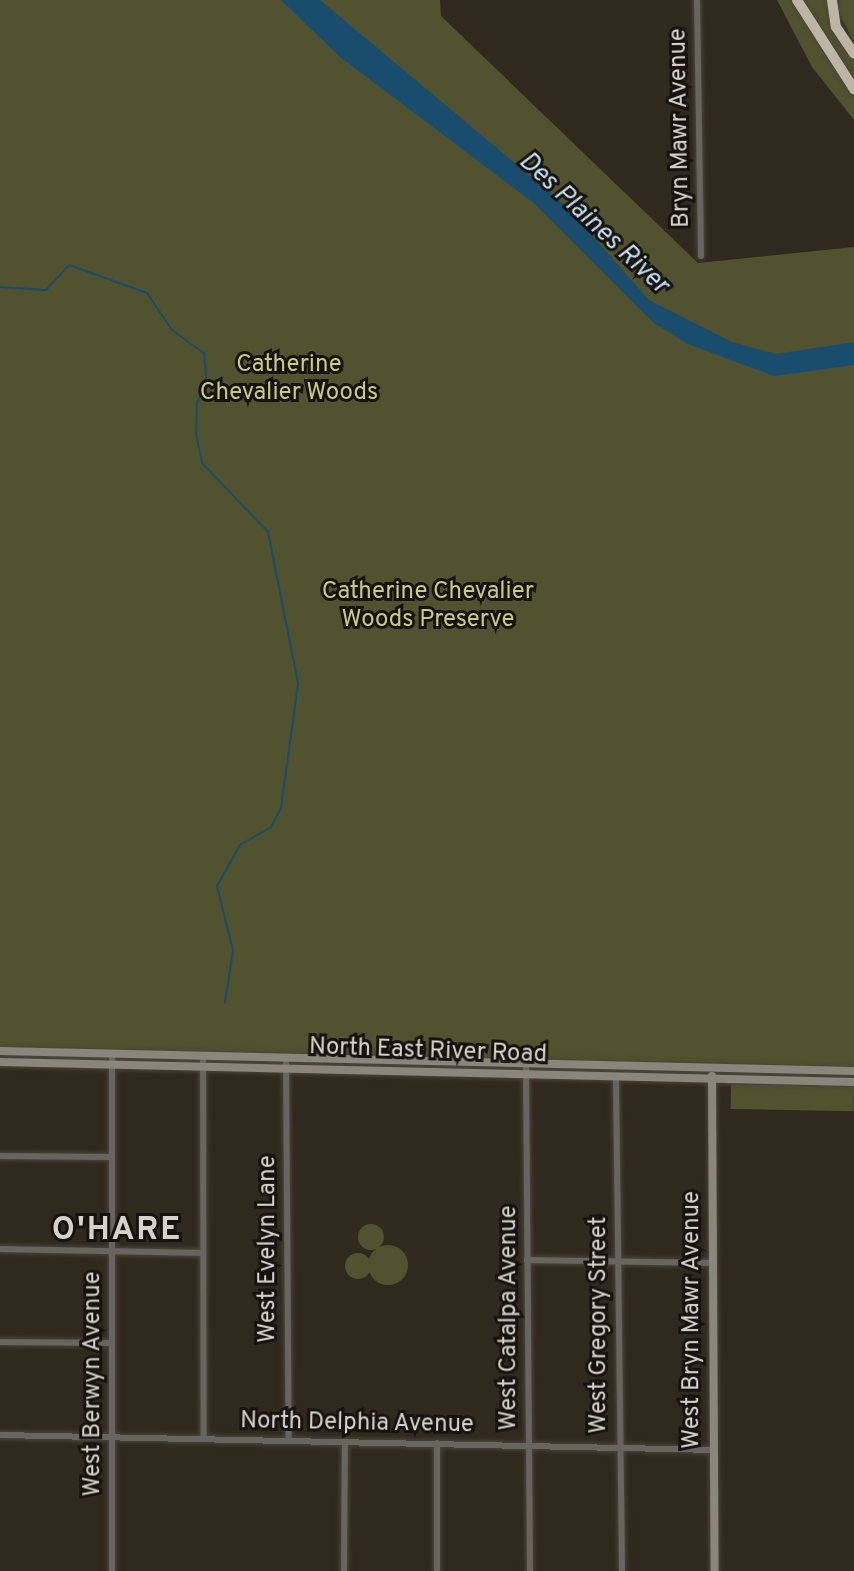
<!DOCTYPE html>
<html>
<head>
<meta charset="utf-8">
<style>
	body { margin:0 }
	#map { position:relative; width:854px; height:1571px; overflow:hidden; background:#302a1e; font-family:Overpass,sans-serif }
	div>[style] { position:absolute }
	.green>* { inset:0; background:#50532d; transform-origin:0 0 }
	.round { border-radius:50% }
	.water>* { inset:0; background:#194d6e }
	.stream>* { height:2px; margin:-1px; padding:0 1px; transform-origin:1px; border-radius:1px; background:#194d6e }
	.roads { filter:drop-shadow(0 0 2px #4b453a) drop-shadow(0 0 2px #4b453a) }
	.street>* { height:6px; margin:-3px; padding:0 3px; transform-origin:3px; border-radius:3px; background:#67655f }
	.secondary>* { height:8px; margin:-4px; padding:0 4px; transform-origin:4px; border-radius:4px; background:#89867c }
	.highway>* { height:10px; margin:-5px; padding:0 5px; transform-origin:5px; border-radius:5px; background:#bbb6a6 }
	span { translate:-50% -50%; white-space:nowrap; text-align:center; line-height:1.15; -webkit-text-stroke:6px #16130e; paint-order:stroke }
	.street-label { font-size:24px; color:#d6d2cb }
	.park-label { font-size:24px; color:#c6cd79 }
	.water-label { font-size:26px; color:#c2dff5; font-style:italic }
	.district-label { font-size:32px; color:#d6d2cb; font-weight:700; letter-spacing:2px }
</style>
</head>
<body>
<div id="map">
	<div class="green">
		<div style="clip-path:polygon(0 0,440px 0,441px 16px,698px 263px,854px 247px,854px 1067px,0 1048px)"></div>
		<div style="clip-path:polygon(777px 0,792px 0,854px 96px,854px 120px,812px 67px)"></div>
		<div style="clip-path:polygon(803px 0,827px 0,835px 34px,854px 57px,854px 81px)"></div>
		<div style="clip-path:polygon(839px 0,854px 0,854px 43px,839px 13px)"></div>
		<div style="left:731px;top:1084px;width:123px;height:25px;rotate:1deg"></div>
		<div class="round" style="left:358px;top:1224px;width:26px;height:26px"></div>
		<div class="round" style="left:368px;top:1245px;width:40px;height:40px"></div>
		<div class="round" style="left:345px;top:1253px;width:26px;height:26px"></div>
	</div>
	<div class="water">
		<div style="clip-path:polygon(281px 0,320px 0,566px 206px,649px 300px,732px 342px,776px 354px,854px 342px,854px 365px,774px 376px,688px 344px,654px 323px,535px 204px,340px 57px)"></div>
	</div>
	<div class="stream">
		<div style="left:0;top:287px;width:46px;rotate:3.7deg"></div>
		<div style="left:46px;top:290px;width:34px;rotate:-47deg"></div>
		<div style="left:69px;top:265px;width:83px;rotate:19.7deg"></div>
		<div style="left:147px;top:293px;width:45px;rotate:56deg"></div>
		<div style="left:172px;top:330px;width:39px;rotate:36deg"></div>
		<div style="left:204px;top:353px;width:32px;rotate:85deg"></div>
		<div style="left:207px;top:385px;width:20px;rotate:120deg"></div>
		<div style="left:197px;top:402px;width:32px;rotate:92deg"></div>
		<div style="left:196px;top:434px;width:30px;rotate:78deg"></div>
		<div style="left:202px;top:463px;width:95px;rotate:46.3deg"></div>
		<div style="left:268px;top:532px;width:155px;rotate:78.8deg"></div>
		<div style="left:298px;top:684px;width:125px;rotate:97.8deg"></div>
		<div style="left:281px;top:808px;width:21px;rotate:118deg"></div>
		<div style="left:271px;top:827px;width:36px;rotate:150deg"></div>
		<div style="left:240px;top:845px;width:47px;rotate:119.3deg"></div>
		<div style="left:217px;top:886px;width:67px;rotate:76.2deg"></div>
		<div style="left:233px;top:951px;width:52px;rotate:98.9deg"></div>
	</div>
	<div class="roads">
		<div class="street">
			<div style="left:697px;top:0;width:256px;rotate:89.1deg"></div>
			<div style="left:112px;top:1054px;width:517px;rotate:90deg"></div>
			<div style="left:203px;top:1056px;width:383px;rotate:89.9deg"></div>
			<div style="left:286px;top:1058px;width:382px;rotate:89.6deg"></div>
			<div style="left:526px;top:1066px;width:505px;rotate:89.55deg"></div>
			<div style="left:616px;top:1078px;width:493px;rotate:89.3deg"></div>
			<div style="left:0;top:1156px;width:111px;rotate:0.5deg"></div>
			<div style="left:0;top:1249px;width:203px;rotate:1.1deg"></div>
			<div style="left:527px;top:1260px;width:186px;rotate:0.9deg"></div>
			<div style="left:0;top:1342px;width:111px;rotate:0.5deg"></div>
			<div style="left:0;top:1435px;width:714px;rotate:1.2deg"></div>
			<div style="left:437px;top:1443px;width:128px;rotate:90deg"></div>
			<div style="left:344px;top:1571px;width:129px;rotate:-89.6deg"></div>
		</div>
		<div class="secondary">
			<div style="left:0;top:1051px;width:854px;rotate:1.34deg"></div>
			<div style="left:0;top:1062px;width:854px;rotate:1.34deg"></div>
			<div style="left:712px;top:1076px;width:495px;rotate:89.7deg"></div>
		</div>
		<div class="highway">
			<div style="left:797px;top:0;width:106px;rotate:57.4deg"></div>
			<div style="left:832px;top:0;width:27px;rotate:82deg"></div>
			<div style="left:836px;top:27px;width:32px;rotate:56deg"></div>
		</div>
	</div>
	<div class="street-label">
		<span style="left:681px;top:128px;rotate:-91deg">Bryn Mawr Avenue</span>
		<span style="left:428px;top:1052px;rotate:2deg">North East River Road</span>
		<span style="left:269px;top:1249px;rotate:-90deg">West Evelyn Lane</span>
		<span style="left:510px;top:1318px;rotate:-90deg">West Catalpa Avenue</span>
		<span style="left:693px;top:1320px;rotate:-90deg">West Bryn Mawr Avenue</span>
		<span style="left:600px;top:1325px;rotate:-90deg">West Gregory Street</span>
		<span style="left:94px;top:1384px;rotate:-90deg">West Berwyn Avenue</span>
		<span style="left:357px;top:1424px;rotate:1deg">North Delphia Avenue</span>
	</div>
	<div class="park-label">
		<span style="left:289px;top:380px">Catherine<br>Chevalier Woods</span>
		<span style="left:428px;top:607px">Catherine Chevalier<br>Woods Preserve</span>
	</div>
	<div class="water-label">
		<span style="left:593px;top:224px;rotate:43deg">Des Plaines River</span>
	</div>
	<div class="district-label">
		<span style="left:117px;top:1231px">O'HARE</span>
	</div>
</div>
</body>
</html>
